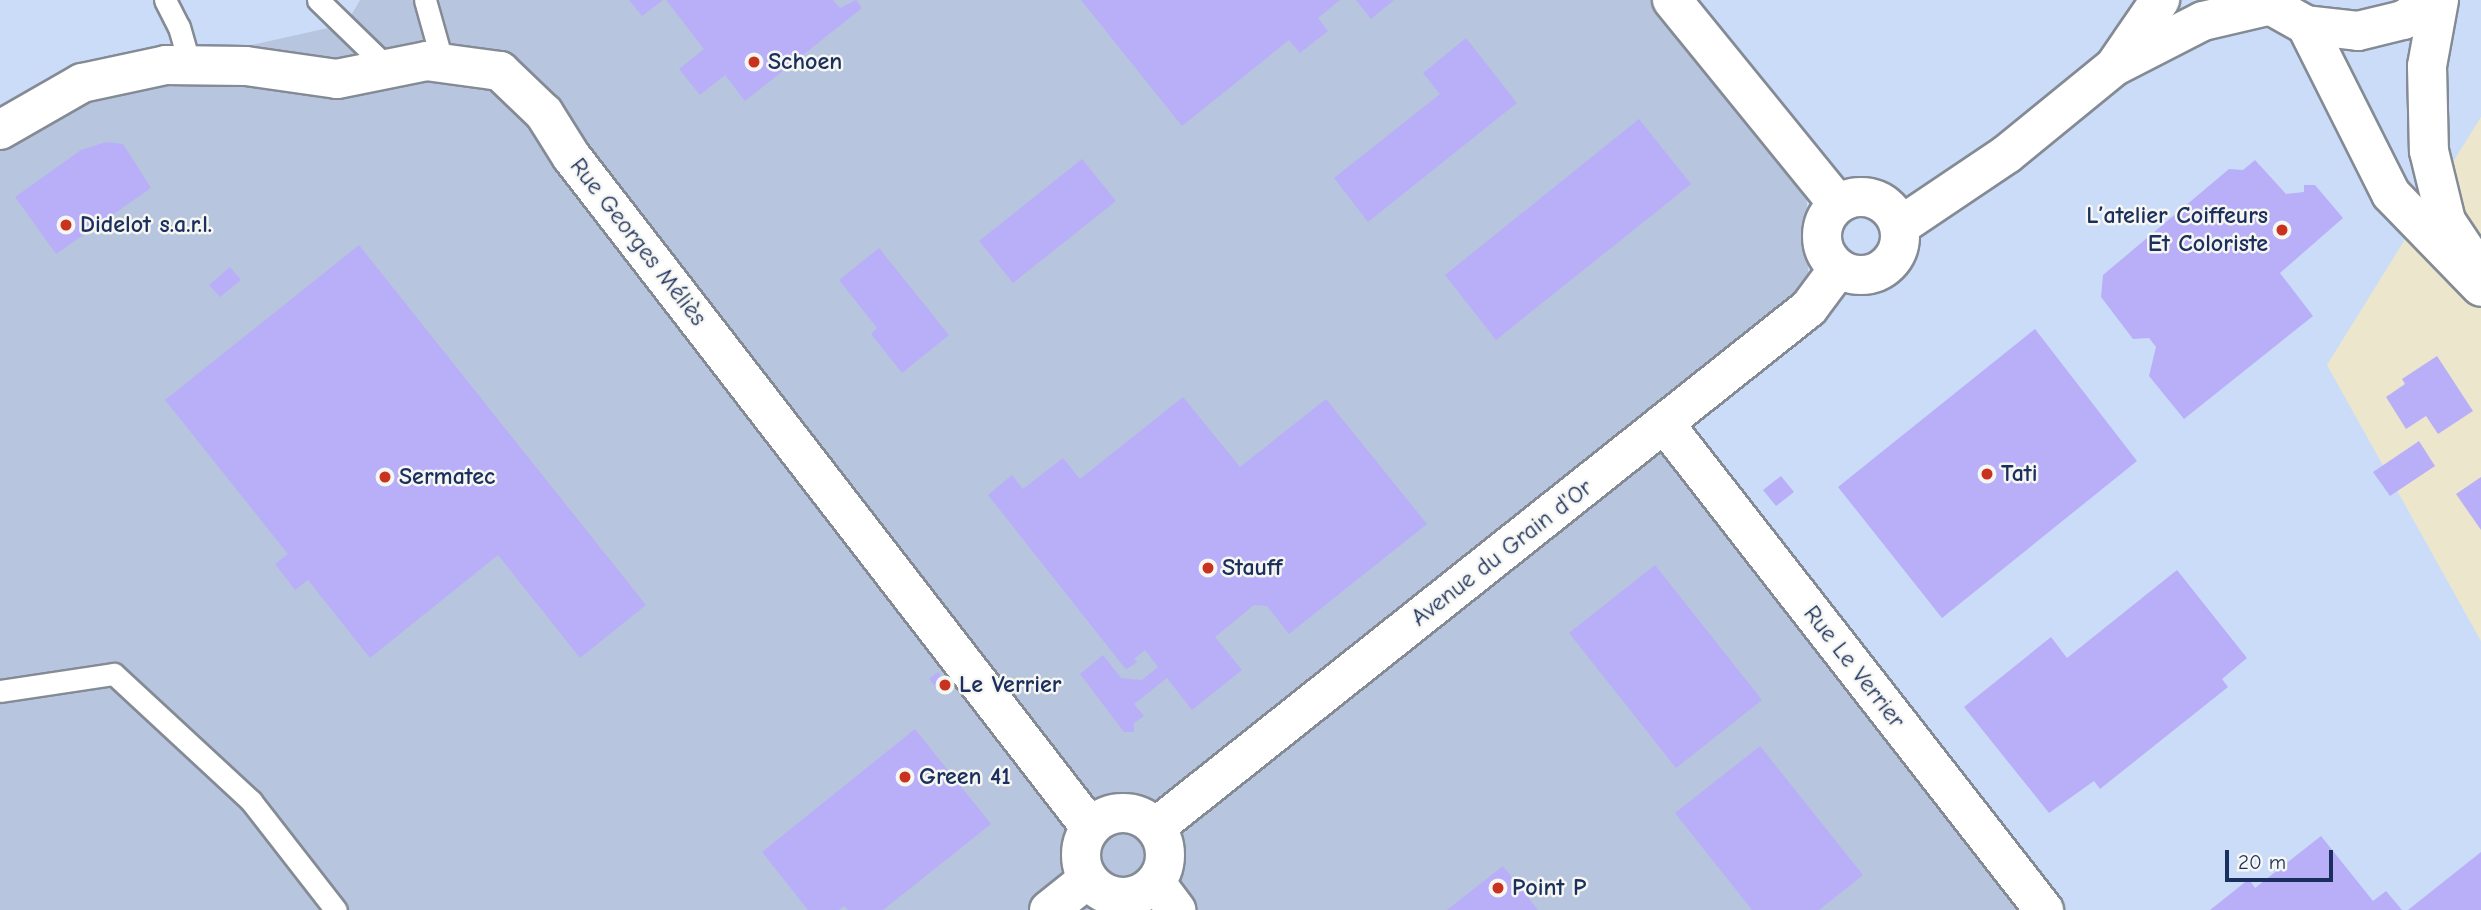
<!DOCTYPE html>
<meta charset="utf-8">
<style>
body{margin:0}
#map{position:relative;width:2481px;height:910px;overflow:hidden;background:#ece7cc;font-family:"Comic Neue",sans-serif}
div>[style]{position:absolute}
.built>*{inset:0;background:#cbdcf9}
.industrial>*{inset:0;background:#b7c5de}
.building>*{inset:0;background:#b9aff8}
.roads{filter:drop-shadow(2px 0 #848b95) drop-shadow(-2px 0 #848b95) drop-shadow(0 2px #848b95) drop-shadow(0 -2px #848b95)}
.service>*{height:21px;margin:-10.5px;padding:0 10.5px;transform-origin:10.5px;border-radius:10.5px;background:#fff}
.minor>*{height:38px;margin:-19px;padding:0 19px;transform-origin:19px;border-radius:19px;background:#fff}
.minor>.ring{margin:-19px;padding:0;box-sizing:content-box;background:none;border:38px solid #fff;border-radius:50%}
.tertiary>*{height:38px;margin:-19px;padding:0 19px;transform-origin:19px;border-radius:19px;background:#fff}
.dots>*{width:19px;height:19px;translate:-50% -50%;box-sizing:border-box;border:4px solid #f6f6f2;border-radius:50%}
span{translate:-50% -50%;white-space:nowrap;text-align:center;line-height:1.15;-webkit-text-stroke:5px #f6f6f2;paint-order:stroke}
.poi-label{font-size:24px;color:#1b2f5e;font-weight:700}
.left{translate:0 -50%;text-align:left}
.right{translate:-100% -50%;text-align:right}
.street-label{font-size:24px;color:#1b2f5e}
.scale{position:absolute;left:2225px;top:850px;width:108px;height:32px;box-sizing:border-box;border:4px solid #1b2f5e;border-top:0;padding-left:9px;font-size:21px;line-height:24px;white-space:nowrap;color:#1b2f5e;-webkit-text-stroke:5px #f6f6f2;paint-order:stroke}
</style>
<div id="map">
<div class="built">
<div style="clip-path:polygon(0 0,360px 0,346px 24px,0 130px)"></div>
<div style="clip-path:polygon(1672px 0,2481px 0,2481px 117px,2327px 365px,2481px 641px,2481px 910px,2044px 910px,1664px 423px)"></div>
</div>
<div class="industrial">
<div style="clip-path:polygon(360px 0,1672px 0,1806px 165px,1809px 308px,1665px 423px,2044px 910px,0 910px,0 130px,82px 83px,346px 24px)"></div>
</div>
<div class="building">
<div style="clip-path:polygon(629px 0,663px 0,642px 16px)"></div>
<div style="clip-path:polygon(666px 0,833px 0,840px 8px,856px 0,862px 8px,745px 101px,725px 75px,700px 95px,679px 69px,704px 49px)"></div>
<div style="clip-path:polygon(1081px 0,1340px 0,1318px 18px,1328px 31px,1300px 53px,1289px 40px,1182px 126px)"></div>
<div style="clip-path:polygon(1356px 0,1394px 0,1371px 19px)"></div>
<div style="clip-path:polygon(1466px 38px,1517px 103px,1368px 222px,1334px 178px,1440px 94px,1423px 73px)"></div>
<div style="clip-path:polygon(1639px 119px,1691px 184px,1496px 340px,1445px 275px)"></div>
<div style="clip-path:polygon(106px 142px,123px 144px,151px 188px,56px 254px,15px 197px,81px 150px)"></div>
<div style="clip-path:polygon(1082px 159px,1116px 201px,1013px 283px,979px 241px)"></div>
<div style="clip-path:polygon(2255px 160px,2286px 194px,2304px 192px,2304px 185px,2315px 185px,2343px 218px,2280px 273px,2313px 316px,2184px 419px,2149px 376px,2156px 347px,2149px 338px,2133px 339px,2101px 297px,2103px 275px,2229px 169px,2243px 170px)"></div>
<div style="clip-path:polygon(359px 245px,646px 605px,580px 658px,498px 555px,370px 658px,308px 580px,295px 590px,275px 564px,288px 554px,165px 400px)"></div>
<div style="clip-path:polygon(879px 248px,949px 335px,902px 373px,871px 334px,877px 328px,839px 280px)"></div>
<div style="clip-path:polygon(230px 267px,241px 280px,220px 297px,209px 285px)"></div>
<div style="clip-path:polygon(2035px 329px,2137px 461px,1942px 618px,1838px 487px)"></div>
<div style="clip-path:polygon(2437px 356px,2473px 411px,2438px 434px,2426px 416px,2406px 429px,2386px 397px,2405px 384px,2402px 379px)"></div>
<div style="clip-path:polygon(1183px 397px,1240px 467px,1326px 399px,1427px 524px,1289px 634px,1267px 606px,1254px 605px,1215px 637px,1242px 670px,1192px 710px,1167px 678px,1134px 704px,1144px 716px,1134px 723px,1134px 732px,1124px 732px,1080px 674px,1103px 655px,1121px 678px,1142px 680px,1158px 667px,1145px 650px,1134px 659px,1137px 662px,1127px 669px,1124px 667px,988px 495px,1012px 475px,1023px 489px,1063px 458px,1080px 479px)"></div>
<div style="clip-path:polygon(2419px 441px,2435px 466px,2390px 496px,2373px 472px)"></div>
<div style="clip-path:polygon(1781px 476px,1794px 492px,1776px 506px,1763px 490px)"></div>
<div style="clip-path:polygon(2481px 477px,2481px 530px,2456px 494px)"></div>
<div style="clip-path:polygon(1655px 565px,1762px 700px,1676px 768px,1569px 633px)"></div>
<div style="clip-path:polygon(2177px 570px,2247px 658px,2222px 679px,2228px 687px,2100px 789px,2094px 781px,2049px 813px,1964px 707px,2051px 637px,2067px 658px)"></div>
<div style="clip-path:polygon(938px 672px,947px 684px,938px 690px,929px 679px)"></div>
<div style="clip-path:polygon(915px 729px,991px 824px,883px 910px,848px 910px,844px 906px,839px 910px,808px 910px,762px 852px)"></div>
<div style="clip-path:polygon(1760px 746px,1863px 875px,1819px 910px,1752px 910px,1675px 813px)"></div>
<div style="clip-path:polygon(2321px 836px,2373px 901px,2386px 891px,2402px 910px,2210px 910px,2249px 879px,2255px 888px)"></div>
<div style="clip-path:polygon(2481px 852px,2481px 910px,2408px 910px)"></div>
<div style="clip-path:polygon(1503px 866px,1538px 910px,1447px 910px)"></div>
</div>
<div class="roads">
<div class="service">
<div style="left:165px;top:0;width:30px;rotate:63deg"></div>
<div style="left:179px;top:27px;width:40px;rotate:74deg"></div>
<div style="left:318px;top:0;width:99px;rotate:44.2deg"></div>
<div style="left:425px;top:0;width:66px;rotate:74.3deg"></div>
<div style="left:0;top:691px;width:115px;rotate:-8.5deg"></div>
<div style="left:114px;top:674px;width:187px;rotate:42.8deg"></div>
<div style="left:251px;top:801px;width:138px;rotate:52.1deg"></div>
</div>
<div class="minor">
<div style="left:1672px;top:0;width:263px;rotate:50.9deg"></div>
<div style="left:2439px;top:0;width:67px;rotate:100.3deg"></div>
<div style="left:2427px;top:66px;width:85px;rotate:88.7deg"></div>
<div style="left:2429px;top:151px;width:72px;rotate:76.3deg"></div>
<div style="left:2446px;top:221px;width:43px;rotate:56.3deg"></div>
<div style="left:2306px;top:25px;width:189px;rotate:63.3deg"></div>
<div style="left:2391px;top:194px;width:129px;rotate:45.9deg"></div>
<div style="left:2116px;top:64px;width:78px;rotate:-55.5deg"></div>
<div style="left:0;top:130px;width:95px;rotate:-29.8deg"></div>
<div style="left:82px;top:83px;width:86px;rotate:-12.1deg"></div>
<div style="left:166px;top:65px;width:80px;rotate:0.7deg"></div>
<div style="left:246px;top:66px;width:92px;rotate:8.1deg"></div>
<div style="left:337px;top:79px;width:91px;rotate:-11.4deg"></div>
<div style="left:426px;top:61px;width:75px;rotate:7.7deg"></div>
<div style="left:500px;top:71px;width:61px;rotate:43.7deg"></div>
<div style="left:544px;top:113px;width:51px;rotate:57.9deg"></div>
<div style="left:571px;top:156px;width:848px;rotate:52.28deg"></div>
<div class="ring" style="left:1822px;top:197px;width:40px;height:40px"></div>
<div style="left:1900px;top:226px;width:129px;rotate:-33.9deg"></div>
<div style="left:2007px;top:154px;width:139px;rotate:-39.2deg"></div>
<div style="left:2115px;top:66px;width:99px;rotate:-27.1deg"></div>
<div style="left:2203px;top:21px;width:66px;rotate:-13.2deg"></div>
<div style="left:1664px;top:423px;width:618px;rotate:52.04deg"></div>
<div class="ring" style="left:1081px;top:813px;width:46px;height:46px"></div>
<div style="left:1156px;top:827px;width:834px;rotate:-38.48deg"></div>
<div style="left:1809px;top:308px;width:49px;rotate:-53.4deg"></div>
<div style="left:1156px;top:883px;width:34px;rotate:53deg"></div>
<div style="left:1049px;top:910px;width:50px;rotate:-38.5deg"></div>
</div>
<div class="tertiary">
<div style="left:2261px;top:0;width:51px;rotate:29.1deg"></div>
<div style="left:2306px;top:25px;width:52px;rotate:6.6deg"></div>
<div style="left:2358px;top:31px;width:46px;rotate:-13.7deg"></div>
<div style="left:2403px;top:20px;width:39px;rotate:-30deg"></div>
</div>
</div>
<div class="dots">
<div style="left:754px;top:62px;background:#c8321e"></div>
<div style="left:66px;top:225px;background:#c8321e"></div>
<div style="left:2282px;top:230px;background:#c8321e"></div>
<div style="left:1987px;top:474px;background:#c8321e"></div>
<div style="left:385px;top:477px;background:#c8321e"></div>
<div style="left:1208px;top:568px;background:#c8321e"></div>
<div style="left:945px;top:685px;background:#c8321e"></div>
<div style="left:905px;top:777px;background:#c8321e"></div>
<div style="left:1498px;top:888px;background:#c8321e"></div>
</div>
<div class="poi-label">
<span class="left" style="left:768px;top:62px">Schoen</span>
<span class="right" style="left:2268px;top:230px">L’atelier Coiffeurs<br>Et Coloriste</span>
<span class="left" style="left:80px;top:225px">Didelot s.a.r.l.</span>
<span class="left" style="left:2001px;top:474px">Tati</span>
<span class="left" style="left:399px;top:477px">Sermatec</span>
<span class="left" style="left:1222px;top:568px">Stauff</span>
<span class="left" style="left:959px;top:685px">Le Verrier</span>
<span class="left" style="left:919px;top:777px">Green 41</span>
<span class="left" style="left:1512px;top:888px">Point P</span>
</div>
<div class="street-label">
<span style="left:638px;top:242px;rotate:52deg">Rue Georges Méliès</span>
<span style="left:1502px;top:553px;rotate:-38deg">Avenue du Grain d'Or</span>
<span style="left:1854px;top:667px;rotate:52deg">Rue Le Verrier</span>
</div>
<div class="scale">20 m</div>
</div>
